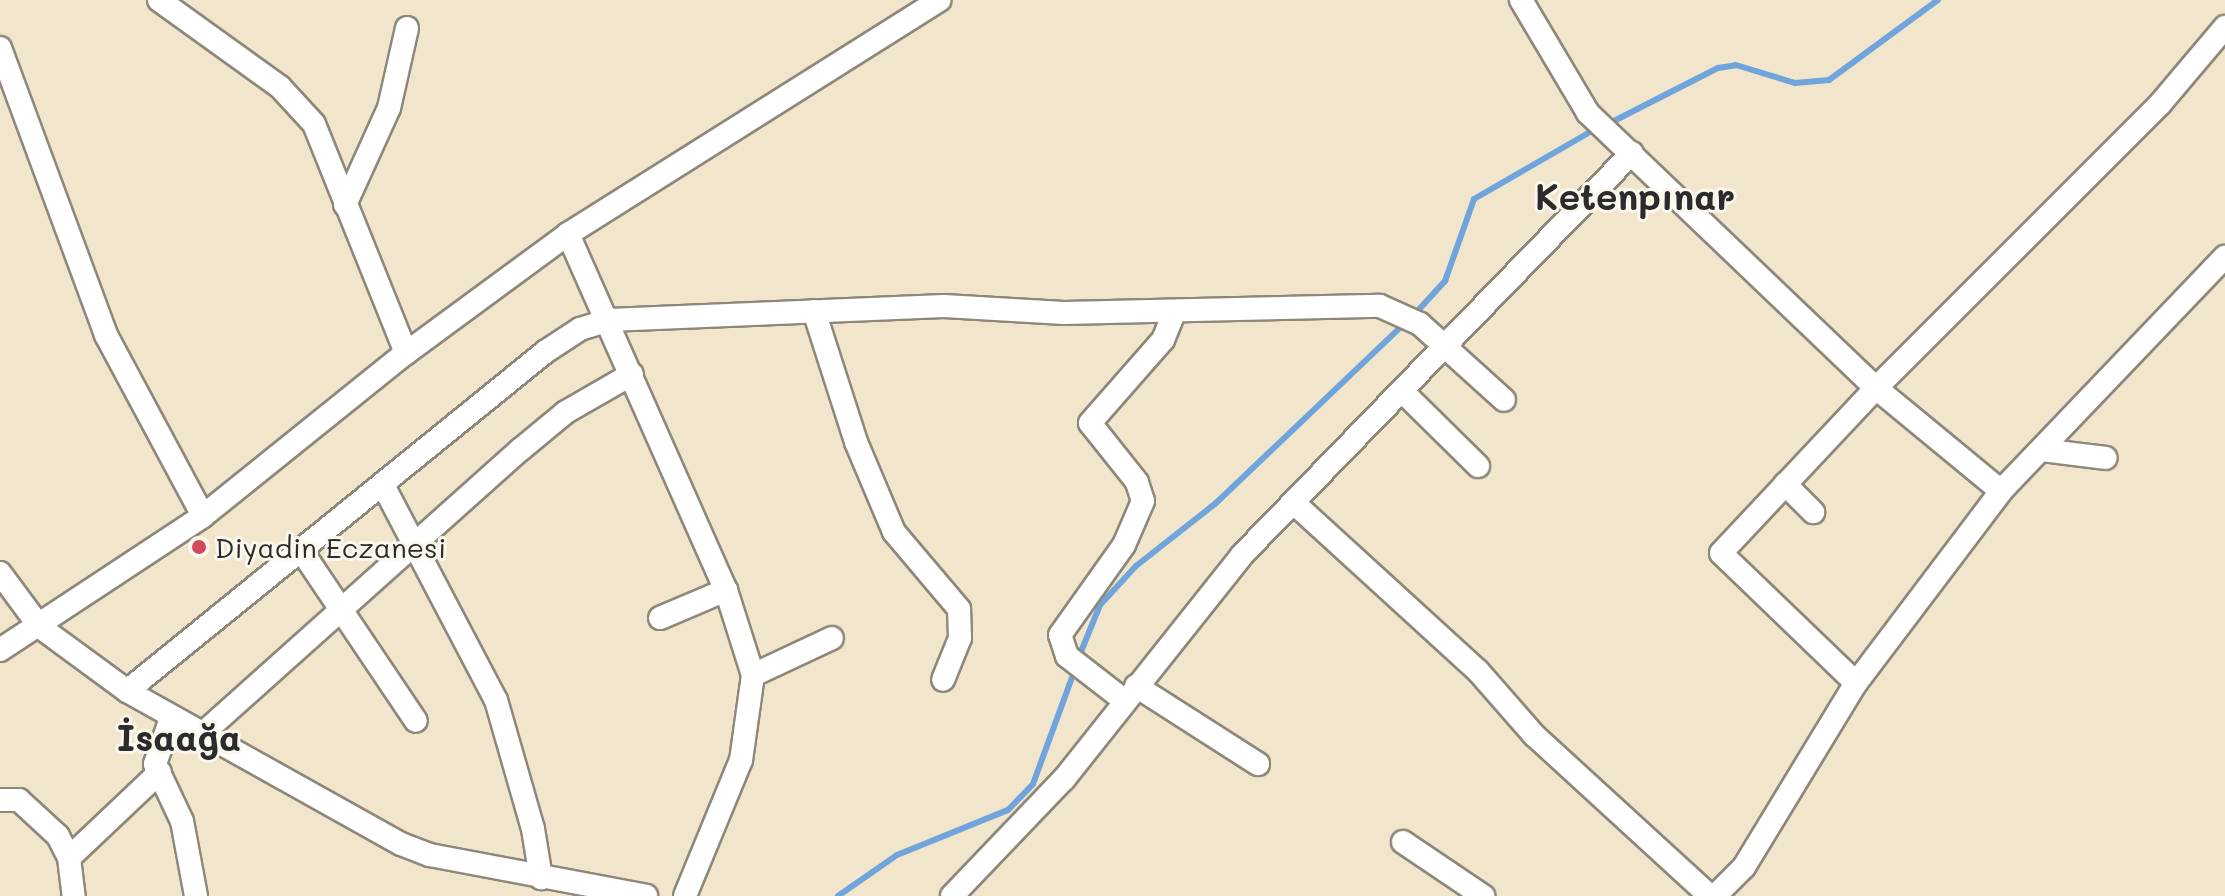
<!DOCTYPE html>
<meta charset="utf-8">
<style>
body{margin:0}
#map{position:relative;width:2225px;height:896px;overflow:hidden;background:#f1e6cb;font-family:Mali,sans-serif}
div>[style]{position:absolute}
.stream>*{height:6px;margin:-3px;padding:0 3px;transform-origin:3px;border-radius:3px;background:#70a4dc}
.roads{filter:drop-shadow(2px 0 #8e887b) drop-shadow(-2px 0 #8e887b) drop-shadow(0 2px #8e887b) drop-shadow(0 -2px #8e887b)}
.minor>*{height:22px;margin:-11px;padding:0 11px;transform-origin:11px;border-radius:11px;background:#fff}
.dots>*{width:22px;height:22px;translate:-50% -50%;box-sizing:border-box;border:4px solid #fbf7ec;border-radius:50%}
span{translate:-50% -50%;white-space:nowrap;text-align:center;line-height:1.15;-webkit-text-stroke:6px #fbf7ec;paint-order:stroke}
.poi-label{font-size:28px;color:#2b2b2b}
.left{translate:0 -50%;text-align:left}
.district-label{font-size:36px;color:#2b2b2b;font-weight:700}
</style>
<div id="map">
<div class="stream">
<div style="left:1606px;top:125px;width:126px;rotate:-27deg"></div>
<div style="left:1718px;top:68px;width:18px;rotate:-9deg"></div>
<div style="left:1736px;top:65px;width:62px;rotate:17deg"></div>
<div style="left:1795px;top:83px;width:34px;rotate:-5deg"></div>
<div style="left:1829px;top:80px;width:135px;rotate:-36.3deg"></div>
<div style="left:1412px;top:317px;width:49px;rotate:-47.5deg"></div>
<div style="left:1445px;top:281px;width:87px;rotate:-70.5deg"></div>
<div style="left:1474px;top:199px;width:140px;rotate:-30deg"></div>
<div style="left:1078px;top:659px;width:58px;rotate:-67.8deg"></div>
<div style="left:1100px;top:605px;width:53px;rotate:-47.3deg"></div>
<div style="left:1136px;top:566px;width:102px;rotate:-38.2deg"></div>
<div style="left:1216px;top:503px;width:260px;rotate:-43.6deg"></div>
<div style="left:838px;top:896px;width:72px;rotate:-34.8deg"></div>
<div style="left:897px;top:855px;width:120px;rotate:-22.1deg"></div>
<div style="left:1008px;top:810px;width:36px;rotate:-46deg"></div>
<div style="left:1033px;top:784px;width:122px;rotate:-69.9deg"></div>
</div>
<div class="roads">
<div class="minor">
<div style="left:159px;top:0;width:149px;rotate:35.7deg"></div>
<div style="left:280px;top:87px;width:50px;rotate:47.4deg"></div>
<div style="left:314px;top:124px;width:247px;rotate:68.1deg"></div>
<div style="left:1521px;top:0;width:131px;rotate:59.3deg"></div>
<div style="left:1588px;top:113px;width:398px;rotate:43.7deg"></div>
<div style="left:1876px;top:388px;width:162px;rotate:39.5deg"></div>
<div style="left:0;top:48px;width:306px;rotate:69.7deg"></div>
<div style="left:106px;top:335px;width:205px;rotate:61.8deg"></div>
<div style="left:345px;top:205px;width:107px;rotate:-65.6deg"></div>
<div style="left:389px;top:108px;width:82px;rotate:-77.3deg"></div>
<div style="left:568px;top:234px;width:389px;rotate:66.1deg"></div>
<div style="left:726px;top:590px;width:89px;rotate:72.4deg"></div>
<div style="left:753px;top:675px;width:86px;rotate:98deg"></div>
<div style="left:741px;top:760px;width:147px;rotate:112.4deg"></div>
<div style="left:814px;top:311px;width:138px;rotate:72.2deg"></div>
<div style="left:856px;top:442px;width:98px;rotate:67.1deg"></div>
<div style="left:894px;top:532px;width:101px;rotate:49.8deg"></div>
<div style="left:959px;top:609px;width:29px;rotate:88deg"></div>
<div style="left:960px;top:638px;width:45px;rotate:112deg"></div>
<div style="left:1404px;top:393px;width:104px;rotate:44.6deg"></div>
<div style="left:2041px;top:450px;width:65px;rotate:7deg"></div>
<div style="left:1785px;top:484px;width:40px;rotate:45deg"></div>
<div style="left:384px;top:487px;width:241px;rotate:62.3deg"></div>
<div style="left:496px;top:700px;width:134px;rotate:74deg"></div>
<div style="left:533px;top:829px;width:50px;rotate:80.7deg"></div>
<div style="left:1294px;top:503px;width:249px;rotate:42.4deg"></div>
<div style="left:1478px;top:671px;width:85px;rotate:48.8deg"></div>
<div style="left:1534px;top:735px;width:239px;rotate:42.5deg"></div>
<div style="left:303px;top:553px;width:202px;rotate:56.1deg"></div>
<div style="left:0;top:573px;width:67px;rotate:53.5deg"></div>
<div style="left:40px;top:627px;width:108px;rotate:36.3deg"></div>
<div style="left:127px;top:691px;width:314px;rotate:29.2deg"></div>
<div style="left:401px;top:844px;width:31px;rotate:21deg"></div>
<div style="left:430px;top:855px;width:220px;rotate:10.7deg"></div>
<div style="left:660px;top:618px;width:72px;rotate:-23deg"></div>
<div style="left:0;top:650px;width:243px;rotate:-33.4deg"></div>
<div style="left:203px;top:516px;width:260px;rotate:-38.8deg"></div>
<div style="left:406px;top:353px;width:201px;rotate:-36.3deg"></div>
<div style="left:568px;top:234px;width:439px;rotate:-32.2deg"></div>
<div style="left:753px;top:675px;width:87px;rotate:-25.1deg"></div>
<div style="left:1856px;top:683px;width:187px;rotate:-136.1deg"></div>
<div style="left:1721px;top:553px;width:226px;rotate:-46.8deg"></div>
<div style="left:1876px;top:388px;width:402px;rotate:-45deg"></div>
<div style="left:2160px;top:104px;width:101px;rotate:-49.8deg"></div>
<div style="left:1136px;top:686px;width:145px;rotate:32.6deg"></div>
<div style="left:127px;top:691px;width:538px;rotate:-39.04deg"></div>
<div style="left:545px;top:352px;width:42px;rotate:-33.3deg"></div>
<div style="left:580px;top:329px;width:30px;rotate:-17deg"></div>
<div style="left:609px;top:320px;width:335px;rotate:-2.4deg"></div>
<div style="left:944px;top:306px;width:120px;rotate:3.3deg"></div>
<div style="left:1064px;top:313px;width:316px;rotate:-1.3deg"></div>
<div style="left:1380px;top:306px;width:44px;rotate:24.2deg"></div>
<div style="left:1420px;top:324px;width:113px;rotate:42.1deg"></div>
<div style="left:1125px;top:701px;width:73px;rotate:-142.2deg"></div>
<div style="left:1067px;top:656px;width:22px;rotate:-108deg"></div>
<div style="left:1060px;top:635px;width:110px;rotate:-54.6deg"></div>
<div style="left:1124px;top:545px;width:48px;rotate:-66.6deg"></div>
<div style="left:1143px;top:501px;width:20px;rotate:-108deg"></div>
<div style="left:1137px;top:482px;width:75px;rotate:-128.5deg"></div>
<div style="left:1090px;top:423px;width:111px;rotate:-48.7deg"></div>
<div style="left:1163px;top:340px;width:31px;rotate:-68deg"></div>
<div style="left:171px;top:718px;width:49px;rotate:109.2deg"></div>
<div style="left:155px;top:764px;width:63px;rotate:64.7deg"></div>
<div style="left:182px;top:821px;width:76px;rotate:79.4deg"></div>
<div style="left:201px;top:735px;width:428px;rotate:-41.8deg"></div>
<div style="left:520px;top:450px;width:60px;rotate:-39.6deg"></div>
<div style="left:566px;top:412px;width:76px;rotate:-29.9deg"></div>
<div style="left:0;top:800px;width:19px"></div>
<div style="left:19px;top:800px;width:53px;rotate:42.7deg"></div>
<div style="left:58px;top:836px;width:25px;rotate:63deg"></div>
<div style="left:69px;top:858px;width:38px;rotate:83deg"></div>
<div style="left:1403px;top:842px;width:97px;rotate:34deg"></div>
<div style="left:69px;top:858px;width:125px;rotate:-43.4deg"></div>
<div style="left:952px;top:896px;width:162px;rotate:-46.3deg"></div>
<div style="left:1064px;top:779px;width:286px;rotate:-51.5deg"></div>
<div style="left:1242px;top:555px;width:560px;rotate:-45.87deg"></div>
<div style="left:1715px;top:896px;width:41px;rotate:-45deg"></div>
<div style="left:1744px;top:867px;width:215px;rotate:-58.7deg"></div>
<div style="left:1856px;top:683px;width:241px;rotate:-52.9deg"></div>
<div style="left:2001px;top:491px;width:324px;rotate:-46.3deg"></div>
</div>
</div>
<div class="dots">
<div style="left:199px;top:547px;background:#d1495b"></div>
</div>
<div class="poi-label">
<span class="left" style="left:215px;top:547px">Diyadin Eczanesi</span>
</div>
<div class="district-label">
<span style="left:1635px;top:196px">Ketenpınar</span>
<span style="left:179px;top:737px">İsaağa</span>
</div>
</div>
